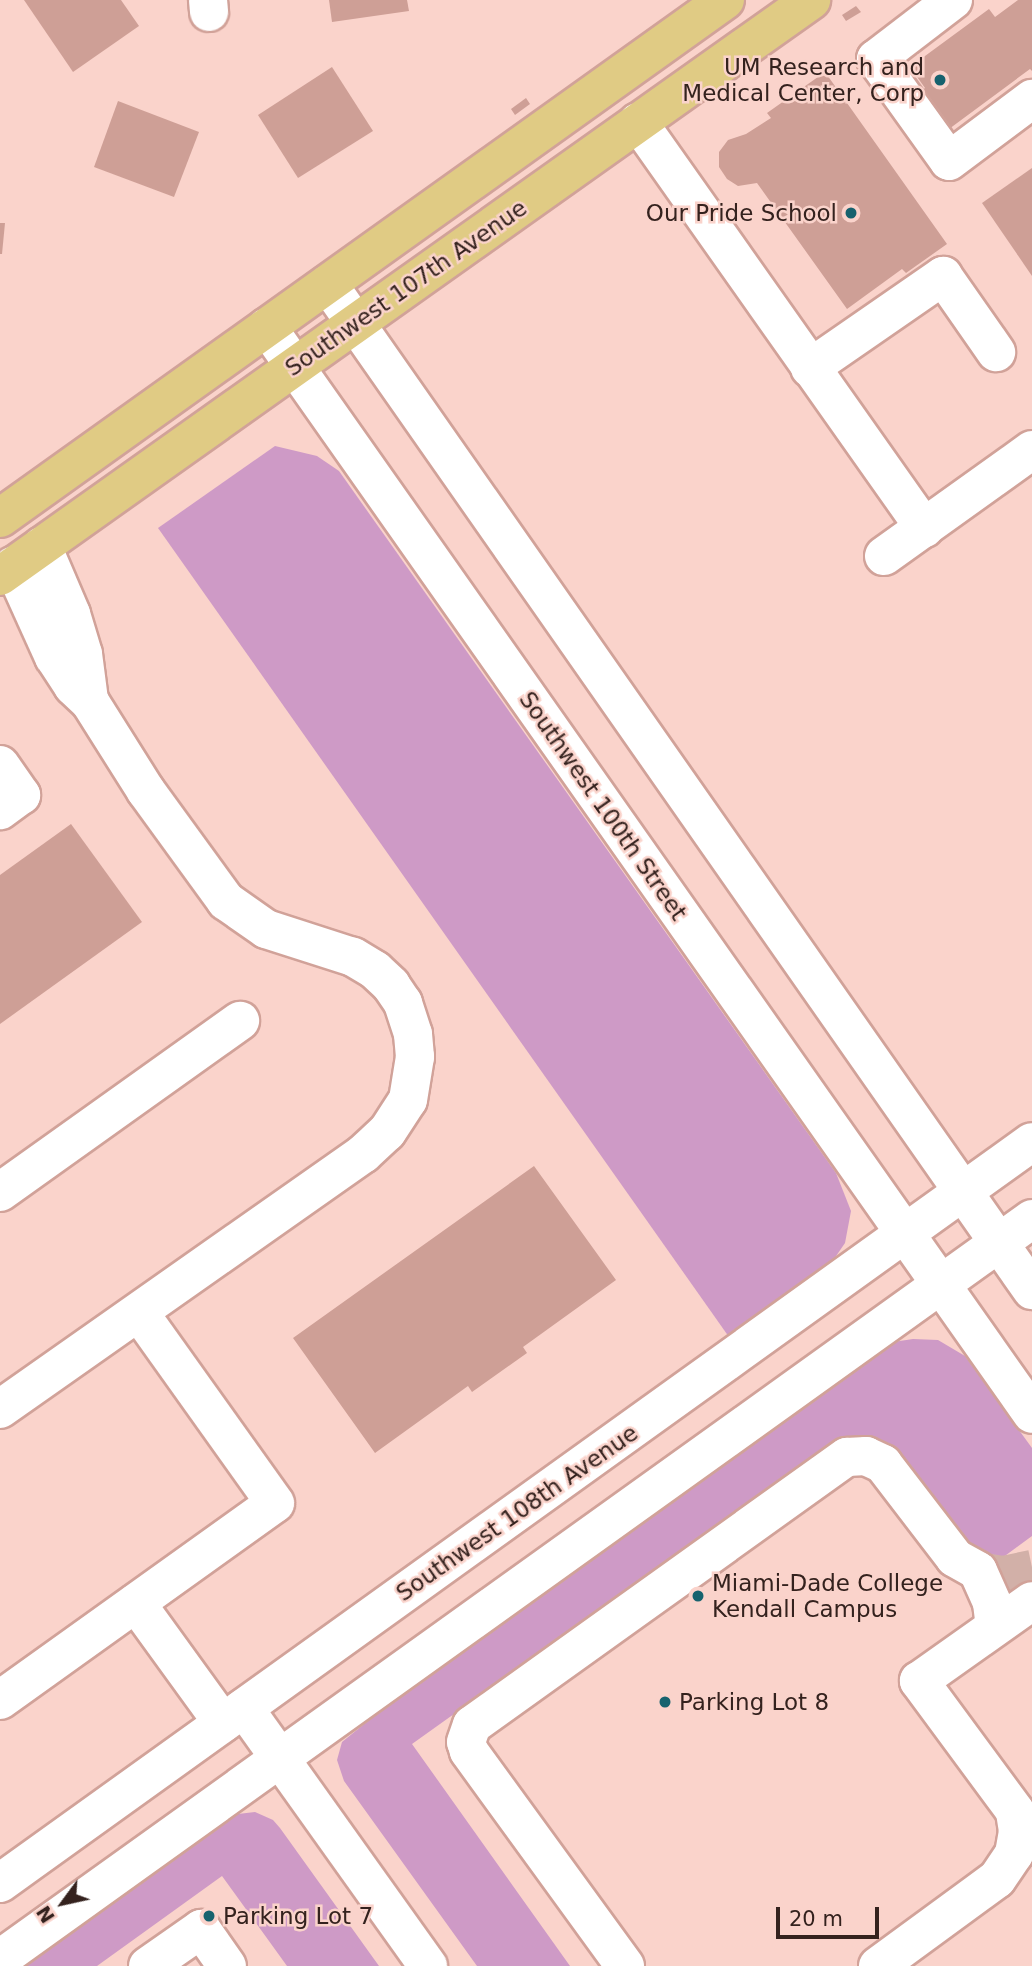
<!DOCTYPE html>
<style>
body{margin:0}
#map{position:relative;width:1032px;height:1966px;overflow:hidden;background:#fad3cb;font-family:"DejaVu Sans",sans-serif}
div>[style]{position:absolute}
.green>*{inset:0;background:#ce9ac6}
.building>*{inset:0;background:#ce9f96}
.minor-tunnel>*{height:38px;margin-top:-19px;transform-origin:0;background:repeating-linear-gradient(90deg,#d2b0a8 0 38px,transparent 0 57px)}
.roads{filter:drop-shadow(2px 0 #d1a299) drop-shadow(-2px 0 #d1a299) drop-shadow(0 2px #d1a299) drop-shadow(0 -2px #d1a299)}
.minor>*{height:38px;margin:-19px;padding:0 19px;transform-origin:19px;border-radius:19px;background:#fff}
.major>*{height:38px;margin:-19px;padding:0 19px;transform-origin:19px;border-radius:19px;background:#e0cb84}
.dots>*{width:19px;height:19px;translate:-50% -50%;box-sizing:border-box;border:4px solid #fad3cb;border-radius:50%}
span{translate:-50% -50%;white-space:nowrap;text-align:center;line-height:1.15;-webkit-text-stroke:5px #fad3cb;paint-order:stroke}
.poi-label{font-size:23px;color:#34221e}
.right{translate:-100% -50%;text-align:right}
.left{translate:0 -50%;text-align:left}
.street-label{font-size:23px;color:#34221e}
.north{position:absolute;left:28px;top:1868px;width:70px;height:70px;-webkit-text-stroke:5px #fad3cb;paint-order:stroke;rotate:237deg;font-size:19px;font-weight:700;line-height:28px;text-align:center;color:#34221e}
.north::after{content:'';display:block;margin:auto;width:24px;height:32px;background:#34221e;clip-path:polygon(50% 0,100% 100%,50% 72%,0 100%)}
.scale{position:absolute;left:776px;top:1907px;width:103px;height:32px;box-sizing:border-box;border:4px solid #34221e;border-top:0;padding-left:9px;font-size:21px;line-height:24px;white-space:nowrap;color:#34221e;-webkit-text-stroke:5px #fad3cb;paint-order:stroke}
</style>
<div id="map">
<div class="green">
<div style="clip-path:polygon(275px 446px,317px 456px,339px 471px,836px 1173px,851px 1211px,845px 1243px,834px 1259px,776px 1306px,729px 1337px,158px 528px)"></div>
<div style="clip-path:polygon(913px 1339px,938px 1340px,965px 1356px,1032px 1448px,1032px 1536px,998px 1561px,971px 1551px,892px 1449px,867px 1436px,837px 1440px,412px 1744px,570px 1966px,477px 1966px,344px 1781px,337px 1760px,342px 1742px,442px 1661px,893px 1342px)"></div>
<div style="clip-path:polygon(255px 1812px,273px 1820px,280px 1828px,379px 1966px,287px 1966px,222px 1876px,97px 1966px,19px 1966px,227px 1819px,238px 1814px)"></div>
</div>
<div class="building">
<div style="clip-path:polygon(24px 0,121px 0,139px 26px,73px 72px)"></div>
<div style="clip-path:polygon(329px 0,407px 0,409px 11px,332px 22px)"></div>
<div style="clip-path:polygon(1018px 0,1032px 0,1032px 71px,1030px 69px,949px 129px,921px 91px,925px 88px,910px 67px,989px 9px,995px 17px)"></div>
<div style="clip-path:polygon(856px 6px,861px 12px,846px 21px,842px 15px)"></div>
<div style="clip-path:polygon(332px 67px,373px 131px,298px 178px,258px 115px)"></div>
<div style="clip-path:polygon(825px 72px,947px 244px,906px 273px,902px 269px,847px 309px,757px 183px,738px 186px,727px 179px,719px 167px,719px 152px,728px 140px,746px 134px,771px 118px,767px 113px)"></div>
<div style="clip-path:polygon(526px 98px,530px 104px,515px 115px,511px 109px)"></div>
<div style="clip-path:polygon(118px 101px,199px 132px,174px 197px,94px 167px)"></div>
<div style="clip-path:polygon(1032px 168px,1032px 276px,982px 203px)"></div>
<div style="clip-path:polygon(0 223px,5px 223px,2px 254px,0 254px)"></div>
<div style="clip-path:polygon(71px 824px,142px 922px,0 1024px,0 875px)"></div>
<div style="clip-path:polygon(534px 1166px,616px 1280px,523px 1347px,527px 1353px,472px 1392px,468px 1386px,375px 1453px,293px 1338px)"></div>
</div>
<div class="minor-tunnel">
<div style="left:978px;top:1571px;width:25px;rotate:9deg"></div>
<div style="left:1003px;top:1575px;width:30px;rotate:-12deg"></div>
</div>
<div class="roads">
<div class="minor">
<div style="left:208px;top:0;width:12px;rotate:85deg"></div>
<div style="left:953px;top:0;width:97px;rotate:142.5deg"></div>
<div style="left:876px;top:59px;width:125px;rotate:54.4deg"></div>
<div style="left:949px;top:161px;width:104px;rotate:-36.8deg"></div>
<div style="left:638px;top:122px;width:497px;rotate:54.8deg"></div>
<div style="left:328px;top:284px;width:1228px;rotate:55.02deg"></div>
<div style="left:267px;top:327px;width:1329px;rotate:54.86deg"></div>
<div style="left:810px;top:368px;width:162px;rotate:-34.7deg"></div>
<div style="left:943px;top:276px;width:93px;rotate:55.1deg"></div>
<div style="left:42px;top:546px;width:74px;rotate:66.9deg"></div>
<div style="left:71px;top:614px;width:42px;rotate:73.3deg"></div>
<div style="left:83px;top:654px;width:46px;rotate:82.6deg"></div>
<div style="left:884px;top:556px;width:182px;rotate:-35.6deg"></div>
<div style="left:0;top:765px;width:37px;rotate:55deg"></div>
<div style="left:21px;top:795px;width:26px;rotate:144deg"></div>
<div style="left:0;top:1192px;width:295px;rotate:-35.5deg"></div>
<div style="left:0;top:1409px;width:444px;rotate:-35.1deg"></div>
<div style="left:363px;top:1154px;width:33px;rotate:-43deg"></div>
<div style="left:387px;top:1132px;width:38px;rotate:-57deg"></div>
<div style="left:408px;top:1100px;width:44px;rotate:-80.8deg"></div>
<div style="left:415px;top:1057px;width:23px;rotate:-95deg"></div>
<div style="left:413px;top:1034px;width:33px;rotate:-108deg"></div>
<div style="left:403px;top:1003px;width:22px;rotate:-124deg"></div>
<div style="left:391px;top:985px;width:22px;rotate:-137deg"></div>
<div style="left:375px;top:970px;width:26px;rotate:-149deg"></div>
<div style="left:353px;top:957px;width:91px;rotate:-162.2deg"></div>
<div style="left:266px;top:929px;width:49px;rotate:-145deg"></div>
<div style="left:226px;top:901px;width:136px;rotate:-126deg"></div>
<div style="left:146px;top:791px;width:105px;rotate:-122.2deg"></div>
<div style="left:90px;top:702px;width:23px;rotate:-137deg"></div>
<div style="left:73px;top:686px;width:35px;rotate:-123deg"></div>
<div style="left:54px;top:657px;width:100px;rotate:-114.3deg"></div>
<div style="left:136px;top:1603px;width:148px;rotate:54.1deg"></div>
<div style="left:0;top:1700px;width:338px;rotate:-35.6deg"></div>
<div style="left:275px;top:1503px;width:234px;rotate:-125.5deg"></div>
<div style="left:244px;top:1708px;width:317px;rotate:54.5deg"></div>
<div style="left:0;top:1883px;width:1270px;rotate:-35.68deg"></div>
<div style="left:0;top:1959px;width:1270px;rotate:-35.64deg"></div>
<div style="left:148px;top:1966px;width:65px;rotate:-34.9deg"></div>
<div style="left:201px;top:1929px;width:45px;rotate:54.9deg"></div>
<div style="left:625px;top:1966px;width:266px;rotate:-126deg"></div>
<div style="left:469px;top:1751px;width:9px;rotate:-108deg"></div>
<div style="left:466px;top:1742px;width:18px;rotate:-71deg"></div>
<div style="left:472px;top:1725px;width:461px;rotate:-35.6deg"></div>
<div style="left:847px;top:1457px;width:19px;rotate:-3deg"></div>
<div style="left:866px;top:1456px;width:19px;rotate:25deg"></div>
<div style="left:883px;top:1464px;width:118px;rotate:52.5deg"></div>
<div style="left:955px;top:1558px;width:26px;rotate:29deg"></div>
<div style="left:978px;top:1571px;width:35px;rotate:66deg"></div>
<div style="left:992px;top:1603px;width:23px;rotate:83deg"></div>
<div style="left:878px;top:1966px;width:147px;rotate:-36.2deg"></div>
<div style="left:997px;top:1879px;width:30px;rotate:-56deg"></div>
<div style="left:1014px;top:1854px;width:23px;rotate:-80deg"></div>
<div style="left:1018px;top:1831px;width:20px;rotate:-99deg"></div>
<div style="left:1015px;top:1811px;width:162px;rotate:-126.4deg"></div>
<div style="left:919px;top:1681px;width:138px;rotate:-35.3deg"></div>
</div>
<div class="major">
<div style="left:0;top:518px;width:891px;rotate:-35.55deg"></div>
<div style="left:0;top:576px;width:995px;rotate:-35.38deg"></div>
</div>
</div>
<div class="dots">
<div style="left:940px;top:80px;background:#17626e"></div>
<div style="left:851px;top:213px;background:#17626e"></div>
<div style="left:698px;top:1596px;background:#17626e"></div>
<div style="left:665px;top:1702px;background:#17626e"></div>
<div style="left:209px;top:1916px;background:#17626e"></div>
</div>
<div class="poi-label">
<span class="right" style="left:924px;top:80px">UM Research and<br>Medical Center, Corp</span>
<span class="right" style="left:837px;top:213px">Our Pride School</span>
<span class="left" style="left:712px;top:1596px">Miami-Dade College<br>Kendall Campus</span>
<span class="left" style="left:679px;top:1702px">Parking Lot 8</span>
<span class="left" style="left:223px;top:1916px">Parking Lot 7</span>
</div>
<div class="street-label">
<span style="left:406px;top:288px;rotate:-35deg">Southwest 107th Avenue</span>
<span style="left:603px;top:806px;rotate:55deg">Southwest 100th Street</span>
<span style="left:517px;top:1513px;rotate:-35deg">Southwest 108th Avenue</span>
</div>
<div class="north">N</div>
<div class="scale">20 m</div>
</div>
